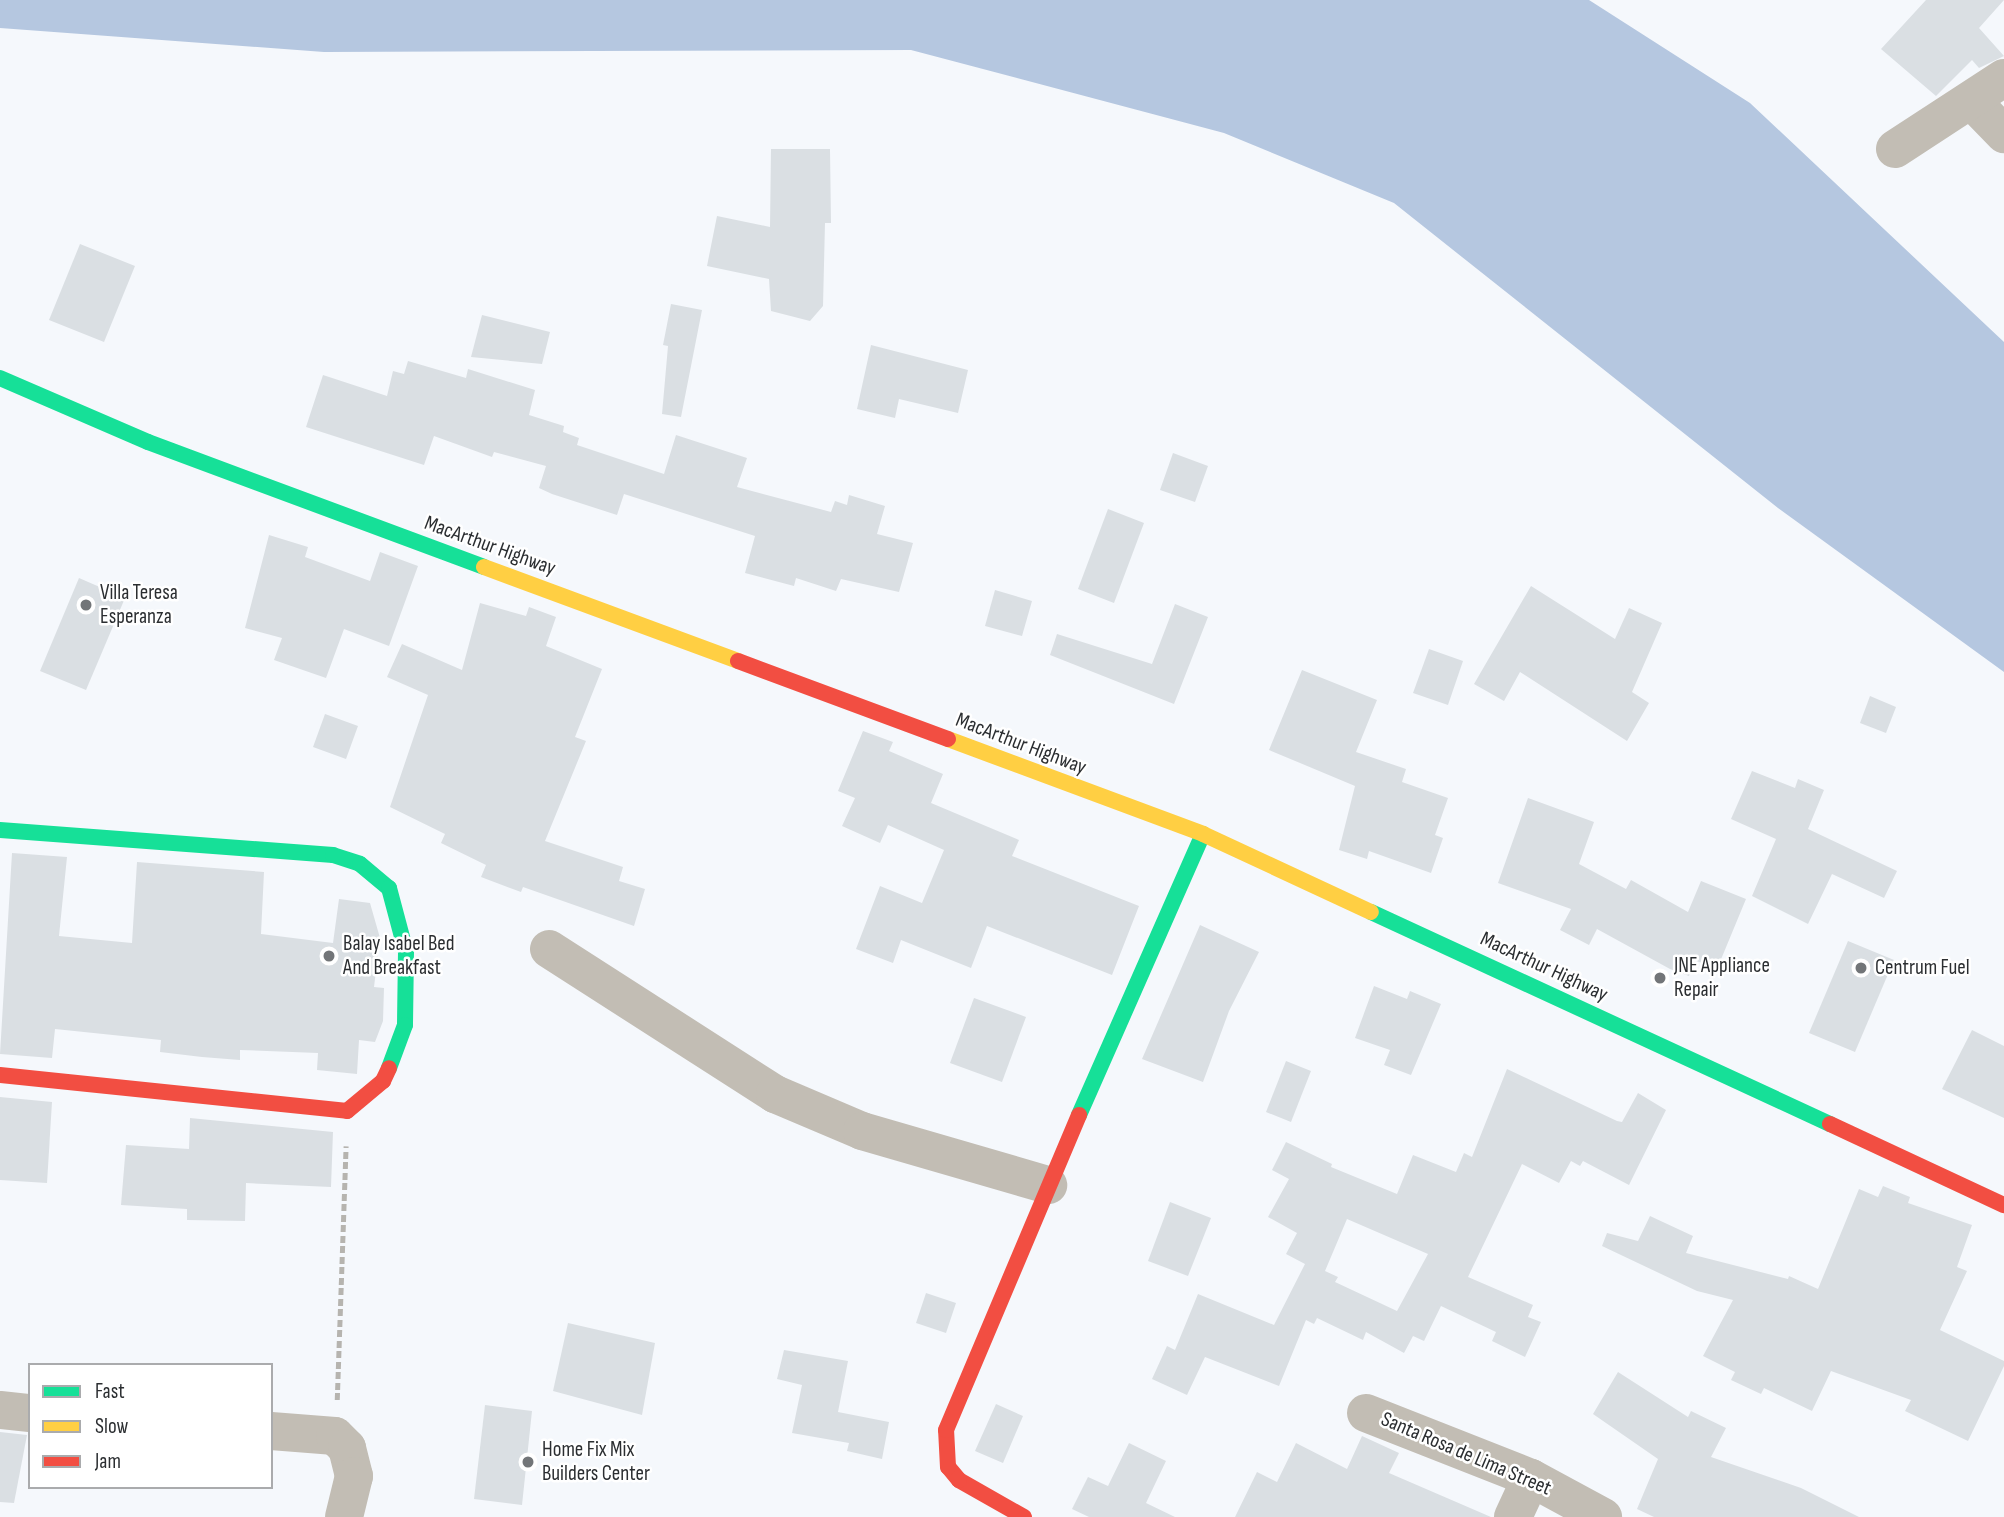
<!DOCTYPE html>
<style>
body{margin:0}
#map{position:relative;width:2004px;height:1517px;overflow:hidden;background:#f5f8fc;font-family:"Sofia Sans Condensed",sans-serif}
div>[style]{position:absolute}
.water>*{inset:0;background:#b5c7e0}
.building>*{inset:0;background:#dadfe3}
.path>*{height:4.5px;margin-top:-2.25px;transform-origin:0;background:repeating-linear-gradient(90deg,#b6b4af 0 7px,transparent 0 10.5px)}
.street>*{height:38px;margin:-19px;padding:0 19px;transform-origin:19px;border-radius:19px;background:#c2bdb4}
.fast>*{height:16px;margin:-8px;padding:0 8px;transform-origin:8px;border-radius:8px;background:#16e098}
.slow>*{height:16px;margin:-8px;padding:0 8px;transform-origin:8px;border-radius:8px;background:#ffcf43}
.jam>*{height:16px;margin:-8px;padding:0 8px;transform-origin:8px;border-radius:8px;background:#f24e42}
.dots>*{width:19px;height:19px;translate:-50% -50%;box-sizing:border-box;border:4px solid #fff;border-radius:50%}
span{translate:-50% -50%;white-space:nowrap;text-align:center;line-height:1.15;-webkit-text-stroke:5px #fff;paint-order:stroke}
.street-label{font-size:21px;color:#2b2e31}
.poi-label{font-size:21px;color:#2b2e31}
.left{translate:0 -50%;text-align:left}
.legend{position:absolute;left:28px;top:1363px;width:245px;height:126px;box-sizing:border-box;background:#fff;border:2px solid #aaabad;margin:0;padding:9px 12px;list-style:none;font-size:21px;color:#2b2e31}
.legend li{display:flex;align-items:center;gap:14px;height:35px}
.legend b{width:35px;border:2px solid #aaabad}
</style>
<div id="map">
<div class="water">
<div style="clip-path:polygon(0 0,1589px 0,1750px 103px,2004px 342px,2004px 672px,1778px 508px,1394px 203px,1224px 133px,911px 50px,324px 52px,0 28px)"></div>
</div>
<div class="building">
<div style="clip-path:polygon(1926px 0,2004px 0,1979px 28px,2004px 56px,1979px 68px,1972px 60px,1936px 96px,1881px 49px)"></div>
<div style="clip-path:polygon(771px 149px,830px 149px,831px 223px,825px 223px,823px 306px,810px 321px,771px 311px,769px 279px,707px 266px,717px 216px,770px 227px)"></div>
<div style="clip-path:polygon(80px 244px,135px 266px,104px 342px,49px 320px)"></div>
<div style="clip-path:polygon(671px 304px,702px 310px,681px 417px,662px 414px,668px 346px,663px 345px)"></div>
<div style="clip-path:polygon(482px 315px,550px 332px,542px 364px,471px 357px)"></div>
<div style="clip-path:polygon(871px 345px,968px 370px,958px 413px,899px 399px,895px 418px,857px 409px)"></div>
<div style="clip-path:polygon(408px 361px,466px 378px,468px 369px,535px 390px,529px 415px,564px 426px,563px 432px,579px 438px,577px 445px,664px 474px,676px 435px,747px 458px,737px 487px,831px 512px,835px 501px,847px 505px,849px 495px,885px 506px,877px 534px,913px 543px,899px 592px,841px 579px,836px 591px,796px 578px,794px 586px,745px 573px,755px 536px,624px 494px,617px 515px,552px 494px,539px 488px,546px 466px,494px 452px,492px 457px,434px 436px,424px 465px,306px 427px,323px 375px,387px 396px,393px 371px,404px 374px)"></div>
<div style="clip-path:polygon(1173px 453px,1208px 466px,1195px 502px,1160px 490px)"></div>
<div style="clip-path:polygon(1108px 509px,1144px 523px,1114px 603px,1078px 589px)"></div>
<div style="clip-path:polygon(269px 535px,308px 547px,305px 557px,370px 581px,380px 552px,418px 566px,389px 646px,344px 629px,326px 678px,274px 660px,282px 638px,245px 628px)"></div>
<div style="clip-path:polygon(79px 578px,125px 598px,86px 690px,40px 671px)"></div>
<div style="clip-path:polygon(1531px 586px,1615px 639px,1629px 608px,1662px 623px,1632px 692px,1649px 703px,1627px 741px,1520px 672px,1504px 701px,1474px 684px)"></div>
<div style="clip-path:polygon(995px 590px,1032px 601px,1022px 636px,985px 626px)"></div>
<div style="clip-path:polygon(480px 603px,526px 616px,529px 607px,556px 617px,546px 646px,602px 669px,575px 737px,586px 741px,545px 841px,623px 867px,619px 881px,645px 889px,634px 926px,523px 887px,521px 892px,481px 877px,486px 865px,441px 843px,445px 834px,390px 807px,428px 695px,387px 677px,402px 644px,462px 670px)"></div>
<div style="clip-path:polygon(1175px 604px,1208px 617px,1174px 704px,1050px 655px,1057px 634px,1152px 664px)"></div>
<div style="clip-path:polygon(1429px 649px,1463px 661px,1448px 705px,1413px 693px)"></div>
<div style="clip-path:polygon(1302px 670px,1377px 700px,1356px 752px,1406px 769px,1402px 782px,1448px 798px,1435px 835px,1443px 838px,1431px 873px,1369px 851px,1367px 859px,1339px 850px,1355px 786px,1269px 750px)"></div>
<div style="clip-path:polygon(1870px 696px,1896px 707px,1886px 733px,1860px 723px)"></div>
<div style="clip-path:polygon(325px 714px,358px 726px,346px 759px,313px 747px)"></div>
<div style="clip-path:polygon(863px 731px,893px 742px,889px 751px,943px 774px,931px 803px,1019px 840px,1012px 856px,1139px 906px,1112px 975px,987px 926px,971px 968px,901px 940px,893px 963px,856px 949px,880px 886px,922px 903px,944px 850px,888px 825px,880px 843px,842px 826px,855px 798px,838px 791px)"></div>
<div style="clip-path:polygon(1752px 771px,1795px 788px,1798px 779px,1824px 790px,1808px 829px,1897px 871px,1884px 898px,1832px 874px,1808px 924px,1752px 896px,1776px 839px,1731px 819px)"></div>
<div style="clip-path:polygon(1528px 798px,1594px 822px,1579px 864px,1626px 889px,1631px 880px,1688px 912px,1701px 881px,1746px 899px,1717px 969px,1694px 960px,1689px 976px,1670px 969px,1597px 929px,1589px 945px,1560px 930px,1571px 909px,1498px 883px)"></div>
<div style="clip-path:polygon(12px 853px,67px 857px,59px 936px,132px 943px,137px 862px,264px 872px,261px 934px,333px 943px,339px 899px,370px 903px,380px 938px,374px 987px,384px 988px,383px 1021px,375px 1042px,359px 1040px,357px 1074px,317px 1070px,318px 1053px,240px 1050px,240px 1060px,202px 1057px,160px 1052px,161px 1040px,55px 1029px,52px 1058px,0 1054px)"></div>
<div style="clip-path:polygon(1200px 925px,1259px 952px,1229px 1011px,1203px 1082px,1142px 1059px)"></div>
<div style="clip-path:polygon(1848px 941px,1894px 960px,1855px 1052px,1809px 1033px)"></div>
<div style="clip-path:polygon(1374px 986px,1407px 999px,1410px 991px,1441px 1004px,1411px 1075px,1384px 1065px,1390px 1050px,1355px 1038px)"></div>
<div style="clip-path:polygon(974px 998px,1026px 1017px,1002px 1082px,950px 1063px)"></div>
<div style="clip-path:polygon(1972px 1030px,2004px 1046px,2004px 1118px,1942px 1089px)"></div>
<div style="clip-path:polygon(1286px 1061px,1311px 1071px,1291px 1122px,1266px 1112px)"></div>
<div style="clip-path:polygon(evenodd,1507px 1069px,1617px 1121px,1622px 1122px,1638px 1093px,1666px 1110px,1629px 1185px,1583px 1161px,1580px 1166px,1571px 1161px,1559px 1183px,1522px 1164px,1468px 1277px,1533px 1305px,1528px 1317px,1541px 1322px,1525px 1357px,1492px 1341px,1496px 1332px,1441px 1306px,1424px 1341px,1413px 1336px,1404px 1353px,1366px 1332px,1363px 1340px,1317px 1318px,1314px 1324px,1306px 1320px,1279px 1386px,1205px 1357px,1187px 1395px,1152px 1379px,1167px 1346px,1175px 1350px,1198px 1294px,1274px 1325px,1305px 1264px,1286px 1254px,1297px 1233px,1268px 1217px,1289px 1179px,1272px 1170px,1286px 1142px,1332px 1164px,1331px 1167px,1397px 1194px,1413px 1155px,1456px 1172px,1464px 1153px,1472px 1157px,1507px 1069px,1347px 1219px,1428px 1254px,1397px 1311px,1335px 1282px,1338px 1277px,1325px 1271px,1347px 1219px)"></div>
<div style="clip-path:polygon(0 1097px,52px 1102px,47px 1183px,0 1180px)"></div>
<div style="clip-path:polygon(190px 1118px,333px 1132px,331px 1187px,246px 1183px,245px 1221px,187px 1220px,187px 1209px,121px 1205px,126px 1145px,189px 1149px)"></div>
<div style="clip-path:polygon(1883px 1186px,1910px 1197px,1908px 1203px,1972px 1225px,1957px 1267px,1967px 1271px,1940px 1330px,2004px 1361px,2004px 1366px,1968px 1441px,1905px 1411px,1911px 1400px,1831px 1371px,1812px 1411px,1764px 1388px,1761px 1394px,1731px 1380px,1735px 1372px,1703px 1356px,1733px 1300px,1697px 1291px,1602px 1246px,1607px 1233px,1638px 1241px,1650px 1216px,1693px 1236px,1686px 1253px,1788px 1279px,1789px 1276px,1818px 1289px,1859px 1189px,1878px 1197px)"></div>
<div style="clip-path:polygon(1170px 1202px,1211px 1218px,1188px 1276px,1148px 1261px)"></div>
<div style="clip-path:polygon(926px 1293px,956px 1303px,946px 1333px,916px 1323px)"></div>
<div style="clip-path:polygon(568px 1323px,655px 1343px,642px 1415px,553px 1391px)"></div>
<div style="clip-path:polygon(784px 1350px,848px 1361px,838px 1412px,889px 1422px,882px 1459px,847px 1451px,849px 1443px,792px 1433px,802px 1385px,777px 1379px)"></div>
<div style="clip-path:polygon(1618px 1372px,1688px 1417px,1691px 1411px,1726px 1428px,1711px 1457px,1801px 1488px,1859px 1517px,1654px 1517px,1637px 1509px,1658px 1459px,1593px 1414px)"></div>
<div style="clip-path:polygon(996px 1404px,1023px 1416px,1003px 1463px,975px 1451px)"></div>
<div style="clip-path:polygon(485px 1405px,532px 1411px,522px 1505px,474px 1499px)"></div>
<div style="clip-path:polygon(0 1432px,27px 1435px,14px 1503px,0 1502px)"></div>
<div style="clip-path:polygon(1362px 1436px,1399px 1453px,1389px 1473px,1491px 1517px,1235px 1517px,1257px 1472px,1277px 1482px,1296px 1443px,1347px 1469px)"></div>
<div style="clip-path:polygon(1129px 1443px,1166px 1461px,1146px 1503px,1175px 1517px,1089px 1517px,1072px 1509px,1088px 1477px,1108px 1486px)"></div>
</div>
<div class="path">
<div style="left:337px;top:1400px;width:254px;rotate:-88deg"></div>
</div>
<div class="street">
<div style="left:1973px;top:102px;width:45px;rotate:45.9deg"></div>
<div style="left:1895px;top:149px;width:130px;rotate:-33.1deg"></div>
<div style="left:549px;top:949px;width:269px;rotate:32.7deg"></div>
<div style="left:775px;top:1094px;width:95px;rotate:23deg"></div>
<div style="left:862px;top:1131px;width:194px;rotate:16.2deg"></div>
<div style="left:0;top:1410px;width:30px;rotate:6deg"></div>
<div style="left:1366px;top:1413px;width:177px;rotate:21.5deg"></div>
<div style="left:1531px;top:1478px;width:82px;rotate:28.4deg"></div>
<div style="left:271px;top:1431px;width:64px;rotate:4.5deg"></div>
<div style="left:335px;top:1436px;width:17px;rotate:45deg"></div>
<div style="left:347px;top:1448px;width:29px;rotate:76deg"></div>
<div style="left:354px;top:1476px;width:42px;rotate:103.7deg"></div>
<div style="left:1513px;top:1517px;width:43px;rotate:-65.2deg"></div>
</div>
<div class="fast">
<div style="left:0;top:378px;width:161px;rotate:23.4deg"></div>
<div style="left:148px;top:442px;width:358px;rotate:20.4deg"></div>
<div style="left:0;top:830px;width:334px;rotate:4.3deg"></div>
<div style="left:333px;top:855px;width:28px;rotate:18deg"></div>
<div style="left:360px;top:864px;width:38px;rotate:40deg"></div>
<div style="left:389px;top:888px;width:66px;rotate:75.1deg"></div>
<div style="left:406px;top:952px;width:73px;rotate:90.8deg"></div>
<div style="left:405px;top:1025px;width:46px;rotate:110.4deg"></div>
<div style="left:1371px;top:912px;width:506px;rotate:24.79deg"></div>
<div style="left:1079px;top:1115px;width:307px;rotate:-66.2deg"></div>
</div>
<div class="slow">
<div style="left:484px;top:567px;width:271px;rotate:20.3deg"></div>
<div style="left:948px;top:739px;width:272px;rotate:20.4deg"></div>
<div style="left:1203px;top:834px;width:185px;rotate:24.9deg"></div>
</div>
<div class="jam">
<div style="left:738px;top:661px;width:224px;rotate:20.4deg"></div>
<div style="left:0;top:1075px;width:349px;rotate:5.9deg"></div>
<div style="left:347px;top:1111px;width:47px;rotate:-39.8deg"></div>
<div style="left:383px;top:1081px;width:14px;rotate:-65deg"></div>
<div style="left:1830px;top:1124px;width:192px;rotate:25deg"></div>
<div style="left:1024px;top:1517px;width:75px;rotate:-150.4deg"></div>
<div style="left:959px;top:1480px;width:17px;rotate:-130deg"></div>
<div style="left:948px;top:1467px;width:37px;rotate:-93deg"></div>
<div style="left:946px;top:1430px;width:342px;rotate:-67.1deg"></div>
</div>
<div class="dots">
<div style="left:86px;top:605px;background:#727578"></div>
<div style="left:329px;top:956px;background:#727578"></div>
<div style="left:1861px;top:968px;background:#727578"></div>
<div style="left:1660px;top:978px;background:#727578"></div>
<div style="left:528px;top:1462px;background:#727578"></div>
</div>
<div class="street-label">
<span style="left:490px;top:546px;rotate:20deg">MacArthur Highway</span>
<span style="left:1021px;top:744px;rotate:21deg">MacArthur Highway</span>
<span style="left:1544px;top:967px;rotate:25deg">MacArthur Highway</span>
<span style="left:1466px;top:1454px;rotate:23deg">Santa Rosa de Lima Street</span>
</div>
<div class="poi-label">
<span class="left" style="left:100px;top:605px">Villa Teresa<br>Esperanza</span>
<span class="left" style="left:343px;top:956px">Balay Isabel Bed<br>And Breakfast</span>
<span class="left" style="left:1674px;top:978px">JNE Appliance<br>Repair</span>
<span class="left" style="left:1875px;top:968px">Centrum Fuel</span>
<span class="left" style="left:542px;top:1462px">Home Fix Mix<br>Builders Center</span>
</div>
<ul class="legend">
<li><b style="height:9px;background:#16e098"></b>Fast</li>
<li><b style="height:9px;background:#ffcf43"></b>Slow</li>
<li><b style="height:9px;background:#f24e42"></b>Jam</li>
</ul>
</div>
